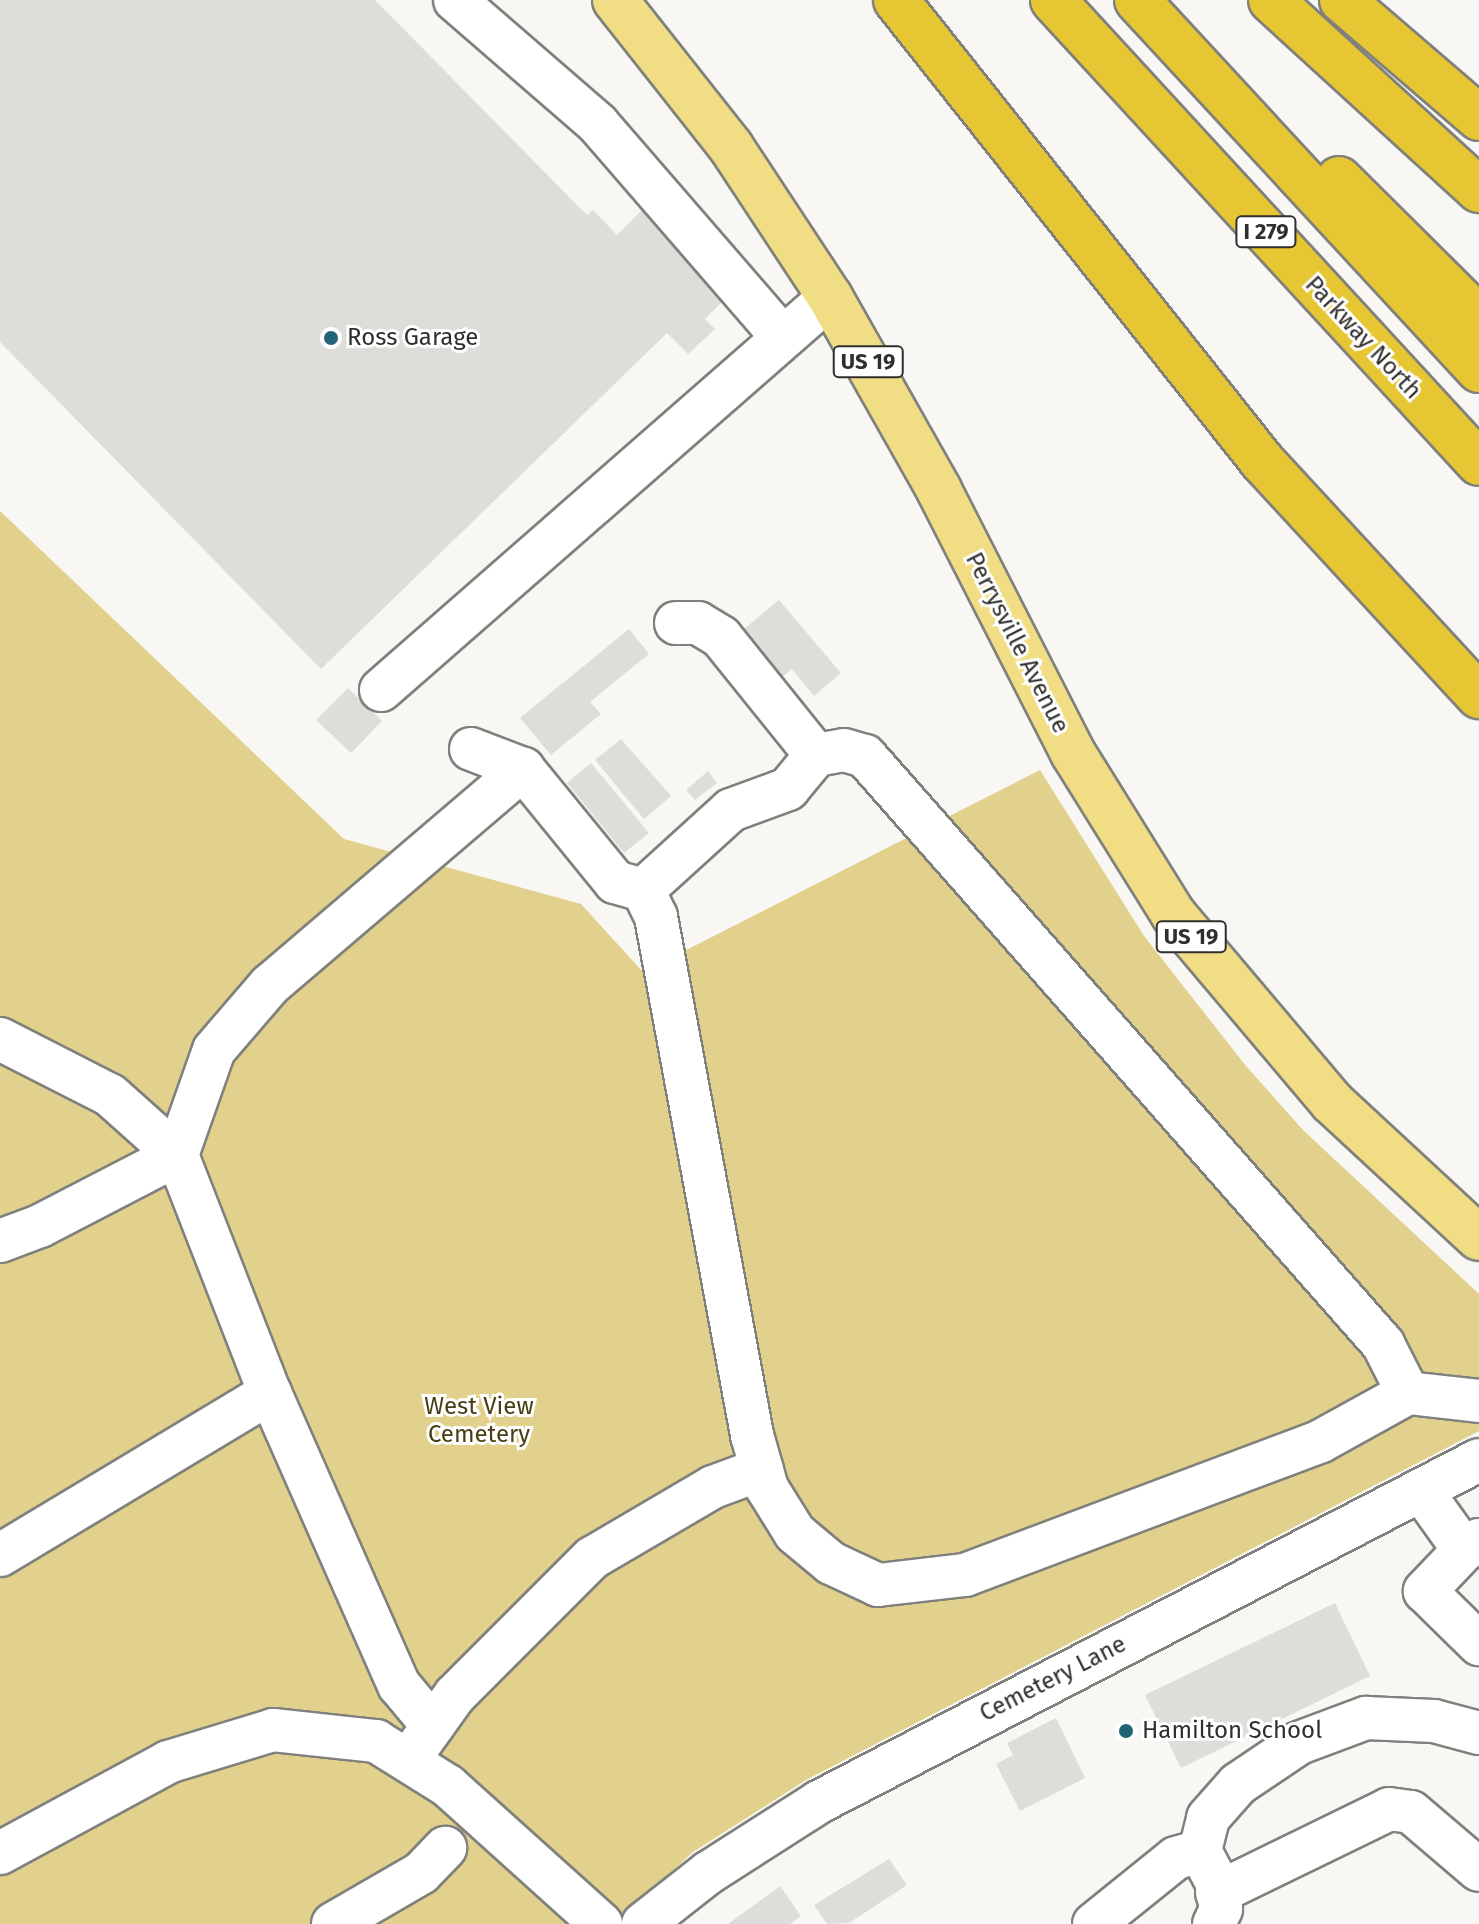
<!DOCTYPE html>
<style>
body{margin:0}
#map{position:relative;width:1479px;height:1924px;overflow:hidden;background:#f8f7f3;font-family:"Fira Sans",sans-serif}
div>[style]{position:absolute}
.green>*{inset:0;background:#e1d18d}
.building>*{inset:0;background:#deddd9}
.roads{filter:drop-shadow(2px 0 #80807c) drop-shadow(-2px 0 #80807c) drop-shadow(0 2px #80807c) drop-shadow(0 -2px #80807c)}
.minor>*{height:42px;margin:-21px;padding:0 21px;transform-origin:21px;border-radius:21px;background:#fff}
.major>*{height:44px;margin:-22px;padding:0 22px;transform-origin:22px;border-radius:22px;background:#f0dd84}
.highway>*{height:44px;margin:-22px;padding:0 22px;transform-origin:22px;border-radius:22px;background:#e6c632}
.dots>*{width:22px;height:22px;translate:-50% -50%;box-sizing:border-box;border:4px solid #fff;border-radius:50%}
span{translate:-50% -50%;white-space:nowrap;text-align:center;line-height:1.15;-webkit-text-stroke:6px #fff;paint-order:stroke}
.shield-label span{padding:2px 6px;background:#fff;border:2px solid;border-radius:6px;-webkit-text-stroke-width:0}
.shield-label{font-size:22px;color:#2f2f2d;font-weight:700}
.poi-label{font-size:24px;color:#2f2f2d}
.left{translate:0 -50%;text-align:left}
.street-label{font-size:24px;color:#2f2f2d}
.park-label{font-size:24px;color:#483e13}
</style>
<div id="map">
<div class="green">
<div style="clip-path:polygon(0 511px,344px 839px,581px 904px,643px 972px,1040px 770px,1144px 936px,1246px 1066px,1303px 1130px,1479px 1294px,1479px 1431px,806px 1780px,693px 1852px,615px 1924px,0 1924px)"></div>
</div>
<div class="building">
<div style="clip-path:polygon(0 0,375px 0,587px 215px,593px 210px,617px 235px,647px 205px,732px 292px,705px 319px,715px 329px,688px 354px,667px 333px,321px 669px,0 342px)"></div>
<div style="clip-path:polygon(779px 600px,841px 673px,814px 696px,792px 669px,780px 679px,744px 629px)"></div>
<div style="clip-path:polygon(629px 629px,649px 654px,590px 702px,601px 714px,551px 755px,520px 718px)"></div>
<div style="clip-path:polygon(348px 688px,382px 721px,351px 753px,316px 720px)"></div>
<div style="clip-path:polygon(621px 739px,671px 796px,644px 819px,595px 760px)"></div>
<div style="clip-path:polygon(591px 763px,649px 833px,624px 853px,567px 783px)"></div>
<div style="clip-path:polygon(708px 771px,717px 783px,695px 800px,686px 790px)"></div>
<div style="clip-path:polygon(1335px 1603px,1370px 1676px,1181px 1768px,1145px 1695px)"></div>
<div style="clip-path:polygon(1056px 1718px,1085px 1778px,1020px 1811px,996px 1764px,1013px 1755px,1007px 1743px)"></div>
<div style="clip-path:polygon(889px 1859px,907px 1885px,849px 1923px,827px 1924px,814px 1905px)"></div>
<div style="clip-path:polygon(780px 1886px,801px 1916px,790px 1924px,728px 1924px)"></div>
</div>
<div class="roads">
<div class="minor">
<div style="left:455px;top:0;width:188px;rotate:40.9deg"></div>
<div style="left:597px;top:123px;width:284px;rotate:49.1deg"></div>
<div style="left:676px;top:623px;width:22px"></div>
<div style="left:698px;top:623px;width:27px;rotate:31deg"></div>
<div style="left:721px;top:637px;width:151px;rotate:51.2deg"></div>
<div style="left:381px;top:690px;width:597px;rotate:-41.19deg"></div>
<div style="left:471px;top:749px;width:56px;rotate:21deg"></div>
<div style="left:523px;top:769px;width:146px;rotate:50.8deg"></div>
<div style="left:615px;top:882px;width:29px;rotate:16deg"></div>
<div style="left:643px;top:890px;width:119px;rotate:-42.3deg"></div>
<div style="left:731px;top:810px;width:61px;rotate:-20.2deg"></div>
<div style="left:788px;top:789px;width:44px;rotate:-50.5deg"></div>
<div style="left:816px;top:755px;width:28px;rotate:-10deg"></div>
<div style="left:844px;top:750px;width:22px;rotate:16deg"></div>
<div style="left:865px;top:756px;width:784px;rotate:48.62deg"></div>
<div style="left:1383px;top:1344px;width:55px;rotate:63deg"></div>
<div style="left:643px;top:890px;width:30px;rotate:64deg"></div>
<div style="left:656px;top:917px;width:527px;rotate:79.5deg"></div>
<div style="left:752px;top:1435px;width:55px;rotate:74.2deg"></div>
<div style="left:767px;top:1488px;width:53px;rotate:58.1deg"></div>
<div style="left:795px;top:1533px;width:47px;rotate:39.8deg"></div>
<div style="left:831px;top:1563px;width:52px;rotate:25.1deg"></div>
<div style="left:878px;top:1585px;width:88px;rotate:-6.6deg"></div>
<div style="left:965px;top:1575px;width:380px;rotate:-20.6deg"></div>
<div style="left:1321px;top:1441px;width:99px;rotate:-28.9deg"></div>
<div style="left:1408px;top:1393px;width:71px;rotate:6.4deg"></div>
<div style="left:0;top:1039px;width:123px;rotate:27deg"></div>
<div style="left:110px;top:1095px;width:90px;rotate:41.8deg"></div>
<div style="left:177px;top:1155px;width:256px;rotate:68.7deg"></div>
<div style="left:270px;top:1393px;width:319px;rotate:66.2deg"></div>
<div style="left:399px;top:1685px;width:53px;rotate:50.3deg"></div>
<div style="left:0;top:1241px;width:43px;rotate:-20.6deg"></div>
<div style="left:40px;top:1226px;width:154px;rotate:-27.4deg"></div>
<div style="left:177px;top:1155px;width:111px;rotate:-70.6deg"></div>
<div style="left:214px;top:1050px;width:86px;rotate:-49.3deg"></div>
<div style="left:270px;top:985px;width:333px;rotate:-40.5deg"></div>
<div style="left:1421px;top:1490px;width:74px;rotate:54.4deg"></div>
<div style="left:1464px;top:1550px;width:18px;rotate:-34deg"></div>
<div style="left:1464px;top:1550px;width:57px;rotate:133.6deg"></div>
<div style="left:1425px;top:1591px;width:76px;rotate:44.5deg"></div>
<div style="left:0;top:1555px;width:315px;rotate:-31deg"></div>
<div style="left:417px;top:1748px;width:65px;rotate:-54.4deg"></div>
<div style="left:455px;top:1695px;width:194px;rotate:-45deg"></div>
<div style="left:592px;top:1558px;width:140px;rotate:-30.4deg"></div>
<div style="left:713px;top:1487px;width:52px;rotate:-20.2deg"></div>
<div style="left:0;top:1853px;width:191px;rotate:-28.4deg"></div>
<div style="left:168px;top:1762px;width:110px;rotate:-16.9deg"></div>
<div style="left:273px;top:1730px;width:104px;rotate:6.1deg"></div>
<div style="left:376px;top:1741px;width:85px;rotate:32deg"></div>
<div style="left:448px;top:1786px;width:206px;rotate:42deg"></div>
<div style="left:1217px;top:1893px;width:191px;rotate:-26deg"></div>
<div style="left:1389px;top:1809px;width:22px;rotate:8deg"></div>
<div style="left:1411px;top:1812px;width:89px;rotate:40.5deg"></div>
<div style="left:333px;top:1924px;width:102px;rotate:-30.1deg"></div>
<div style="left:421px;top:1873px;width:35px;rotate:-46deg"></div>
<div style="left:643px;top:1924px;width:83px;rotate:-38.1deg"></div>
<div style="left:708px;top:1873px;width:132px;rotate:-32.6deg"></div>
<div style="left:819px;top:1802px;width:743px;rotate:-27.39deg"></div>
<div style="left:1094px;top:1924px;width:105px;rotate:-38.8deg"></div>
<div style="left:1176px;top:1858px;width:25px;rotate:-16deg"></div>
<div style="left:1214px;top:1924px;width:17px;rotate:-65deg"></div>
<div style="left:1221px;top:1909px;width:28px;rotate:-100deg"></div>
<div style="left:1216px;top:1881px;width:34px;rotate:-118deg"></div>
<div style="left:1200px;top:1851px;width:34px;rotate:-76deg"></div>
<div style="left:1208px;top:1818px;width:45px;rotate:-48.6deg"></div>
<div style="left:1238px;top:1784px;width:73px;rotate:-33.9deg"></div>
<div style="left:1299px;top:1743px;width:72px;rotate:-20.5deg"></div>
<div style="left:1366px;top:1718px;width:68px;rotate:2.5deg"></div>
<div style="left:1434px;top:1721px;width:47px;rotate:14.9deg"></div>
</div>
<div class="major">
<div style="left:615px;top:0;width:187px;rotate:51.7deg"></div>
<div style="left:731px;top:147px;width:180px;rotate:56.6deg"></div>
<div style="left:830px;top:297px;width:222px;rotate:60.5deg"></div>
<div style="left:939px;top:490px;width:295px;rotate:63deg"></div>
<div style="left:1073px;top:753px;width:191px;rotate:58.1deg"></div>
<div style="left:1174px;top:915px;width:245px;rotate:49.8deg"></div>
<div style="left:1332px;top:1102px;width:200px;rotate:42.8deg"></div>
</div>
<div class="highway">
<div style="left:896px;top:0;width:589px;rotate:51.55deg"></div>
<div style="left:1262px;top:461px;width:320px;rotate:47.3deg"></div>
<div style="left:1053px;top:0;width:629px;rotate:47.38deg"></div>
<div style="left:1137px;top:0;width:504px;rotate:47.25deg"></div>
<div style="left:1271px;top:0;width:282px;rotate:42.4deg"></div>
<div style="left:1342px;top:0;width:181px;rotate:40.7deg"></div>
<div style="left:1339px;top:179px;width:197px;rotate:44.8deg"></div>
</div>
</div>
<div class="dots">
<div style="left:331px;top:338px;background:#226377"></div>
<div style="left:1126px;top:1731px;background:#226377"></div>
</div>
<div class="shield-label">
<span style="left:1266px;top:232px">I 279</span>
<span style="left:868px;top:362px">US 19</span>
<span style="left:1191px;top:937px">US 19</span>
</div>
<div class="poi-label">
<span class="left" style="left:347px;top:338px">Ross Garage</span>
<span class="left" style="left:1142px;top:1731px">Hamilton School</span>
</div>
<div class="street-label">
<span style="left:1363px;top:338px;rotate:47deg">Parkway North</span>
<span style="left:1017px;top:643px;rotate:63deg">Perrysville Avenue</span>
<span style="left:1053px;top:1679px;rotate:-27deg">Cemetery Lane</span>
</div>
<div class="park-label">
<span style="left:479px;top:1421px">West View<br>Cemetery</span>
</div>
</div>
